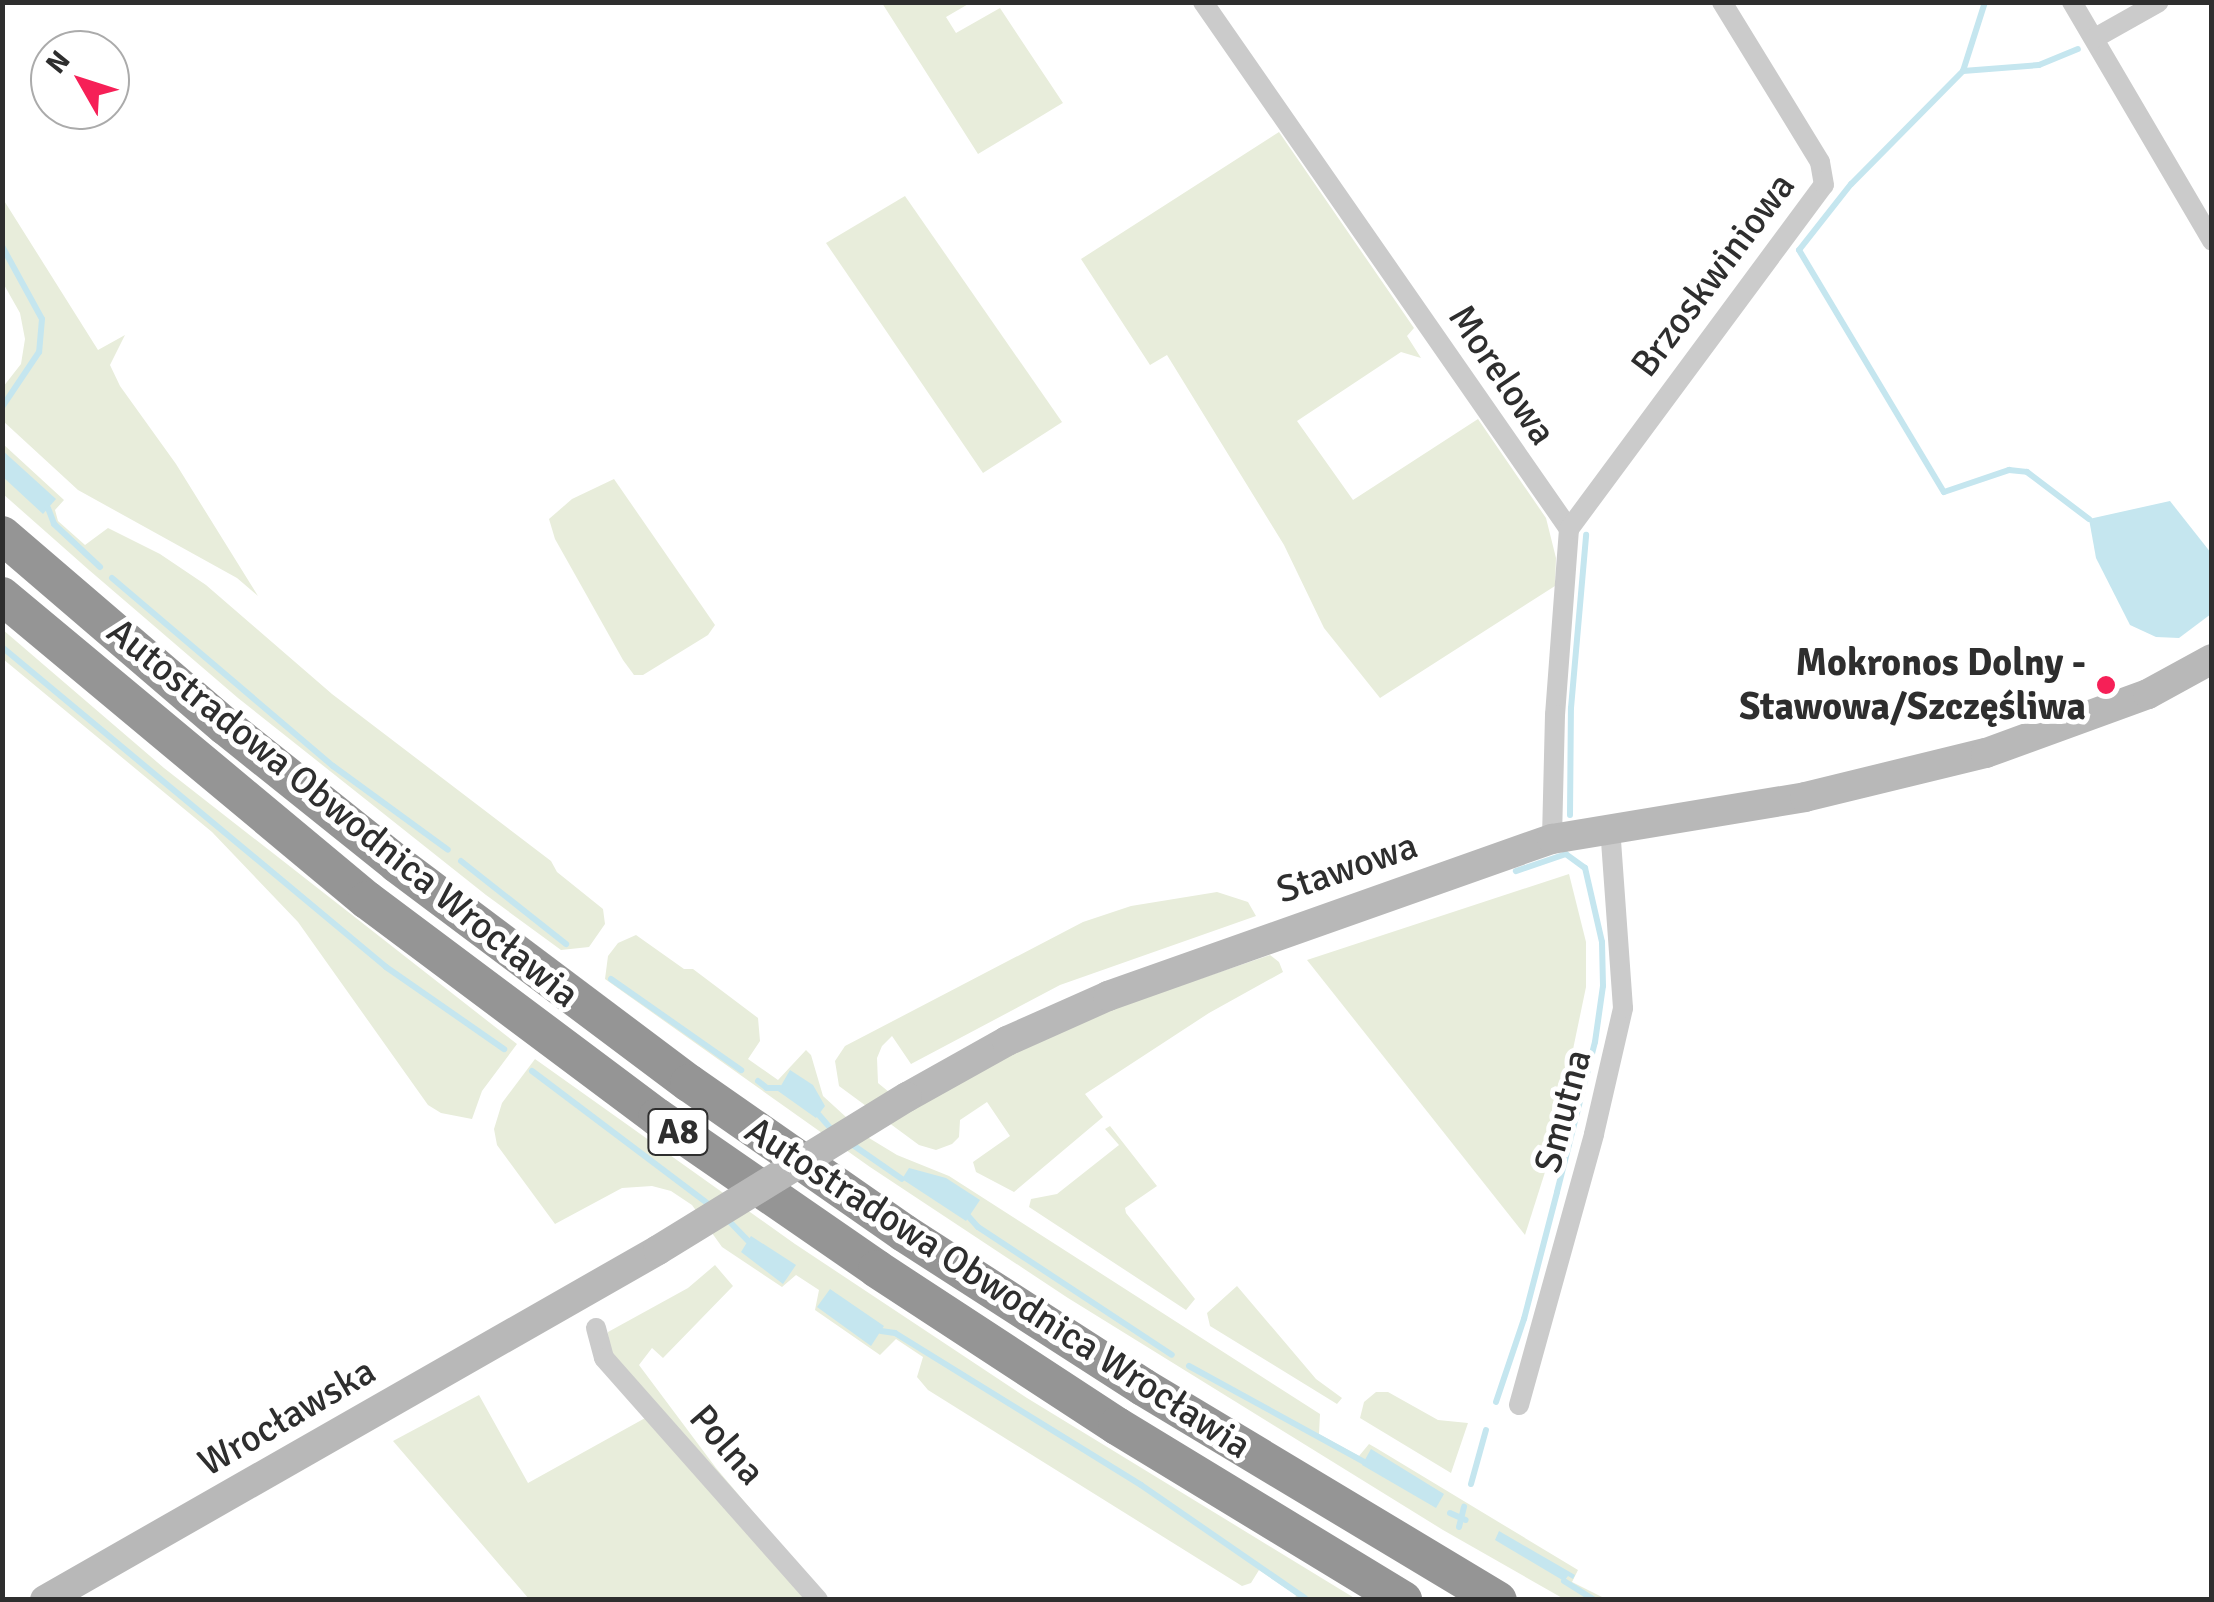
<!DOCTYPE html>
<meta charset="utf-8">
<style>
body{margin:0}
#map{position:relative;width:2214px;height:1602px;overflow:hidden;background:#fff;font-family:Signika,sans-serif}
div>[style]{position:absolute}
.green>*{inset:0;background:#e8eddb}
.water>*{inset:0;background:#c5e6ef}
.stream>*{height:6px;margin:-3px;padding:0 3px;transform-origin:3px;border-radius:3px;background:#c5e6ef}
.street>*{height:20px;margin:-10px;padding:0 10px;transform-origin:10px;border-radius:10px;background:#cbcbcb}
.secondary>*{height:30px;margin:-15px;padding:0 15px;transform-origin:15px;border-radius:15px;background:#b8b8b8}
.highway>*{height:38px;margin:-19px;padding:0 19px;transform-origin:19px;border-radius:19px;background:#959595}
.secondary-bridge>*{height:30px;margin:-15px;padding:0 15px;transform-origin:15px;border-radius:15px;background:#b8b8b8}
.dots>*{width:28px;height:28px;translate:-50% -50%;box-sizing:border-box;border:5px solid #fff;border-radius:50%}
span{translate:-50% -50%;white-space:nowrap;text-align:center;line-height:1.15;-webkit-text-stroke:10px #fff;paint-order:stroke}
.shield-label span{padding:2px 8px;background:#fff;border:2px solid;border-radius:8px;-webkit-text-stroke-width:0}
.shield-label{font-size:35px;color:#2e2e2e;font-weight:700}
.street-label{font-size:38px;color:#2e2e2e}
.poi-label{font-size:38px;color:#2e2e2e;font-weight:700}
.right{translate:-100% -50%;text-align:right}
.frame{position:absolute;inset:0;border:5px solid #2e2e2e;pointer-events:none}
.north{position:absolute;left:30px;top:30px;width:100px;height:100px;box-sizing:border-box;background:#fff;border:2px solid #ababab;border-radius:50%;rotate:309deg;font-size:28px;font-weight:700;line-height:40px;text-align:center;color:#2e2e2e}
.north::after{content:'';display:block;margin:auto;width:35px;height:45px;background:#f62057;clip-path:polygon(50% 0,100% 100%,50% 72%,0 100%)}
</style>
<div id="map">
<div class="green">
<div style="clip-path:polygon(882px 3px,970px 3px,946px 17px,956px 33px,1000px 8px,1063px 103px,978px 154px)"></div>
<div style="clip-path:polygon(1279px 132px,1414px 328px,1407px 336px,1421px 358px,1401px 352px,1297px 421px,1353px 500px,1478px 419px,1546px 518px,1556px 558px,1555px 586px,1380px 698px,1324px 628px,1284px 545px,1167px 355px,1150px 365px,1081px 259px)"></div>
<div style="clip-path:polygon(905px 196px,1062px 422px,983px 473px,826px 243px)"></div>
<div style="clip-path:polygon(3px 199px,98px 350px,125px 335px,110px 365px,120px 386px,176px 464px,258px 596px,237px 578px,78px 490px,3px 421px,3px 387px,21px 364px,25px 339px,20px 313px,3px 283px)"></div>
<div style="clip-path:polygon(3px 444px,64px 500px,55px 510px,58px 521px,85px 545px,108px 528px,160px 554px,206px 585px,332px 694px,551px 861px,557px 872px,603px 909px,605px 924px,589px 947px,561px 950px,486px 895px,238px 698px,89px 570px,3px 494px)"></div>
<div style="clip-path:polygon(614px 479px,715px 625px,708px 635px,643px 675px,634px 675px,623px 660px,555px 539px,549px 519px,572px 499px)"></div>
<div style="clip-path:polygon(2px 629px,164px 768px,517px 1044px,482px 1091px,472px 1119px,441px 1113px,428px 1105px,298px 922px,212px 832px,3px 659px)"></div>
<div style="clip-path:polygon(1569px 874px,1586px 942px,1586px 987px,1552px 1150px,1525px 1235px,1307px 960px)"></div>
<div style="clip-path:polygon(1217px 892px,1248px 902px,1256px 916px,1060px 985px,911px 1064px,892px 1036px,882px 1046px,877px 1058px,878px 1083px,912px 1111px,977px 1071px,1099px 1013px,1270px 955px,1279px 962px,1283px 972px,1209px 1013px,1085px 1094px,1103px 1117px,1014px 1192px,976px 1172px,973px 1162px,1010px 1136px,987px 1102px,960px 1120px,959px 1137px,952px 1144px,936px 1150px,919px 1145px,839px 1086px,835px 1061px,845px 1046px,1083px 922px,1131px 906px)"></div>
<div style="clip-path:polygon(636px 935px,684px 969px,693px 969px,758px 1018px,760px 1041px,748px 1059px,778px 1080px,806px 1050px,811px 1055px,823px 1096px,869px 1138px,897px 1155px,949px 1176px,1320px 1414px,1319px 1434px,1359px 1456px,1369px 1444px,1376px 1448px,1578px 1570px,1572px 1582px,1606px 1599px,1564px 1599px,1443px 1530px,1068px 1298px,870px 1167px,605px 979px,608px 956px,618px 943px)"></div>
<div style="clip-path:polygon(535px 1059px,795px 1244px,1027px 1398px,1356px 1599px,1295px 1599px,1296px 1595px,1259px 1570px,1251px 1583px,1242px 1586px,928px 1390px,917px 1377px,923px 1357px,896px 1339px,880px 1355px,815px 1310px,819px 1290px,796px 1275px,782px 1287px,722px 1247px,692px 1205px,671px 1191px,652px 1186px,622px 1188px,555px 1224px,497px 1145px,494px 1129px,502px 1103px)"></div>
<div style="clip-path:polygon(1110px 1126px,1157px 1186px,1125px 1208px,1126px 1213px,1195px 1299px,1186px 1310px,1029px 1207px,1031px 1199px,1057px 1194px,1119px 1145px,1105px 1129px)"></div>
<div style="clip-path:polygon(715px 1265px,733px 1286px,663px 1358px,652px 1348px,639px 1365px,716px 1468px,808px 1577px,609px 1352px,608px 1332px,688px 1288px)"></div>
<div style="clip-path:polygon(1237px 1286px,1316px 1379px,1342px 1398px,1337px 1404px,1210px 1326px,1207px 1313px)"></div>
<div style="clip-path:polygon(1376px 1392px,1388px 1392px,1438px 1420px,1468px 1423px,1451px 1473px,1360px 1418px,1364px 1402px)"></div>
<div style="clip-path:polygon(479px 1395px,528px 1483px,647px 1417px,806px 1599px,529px 1599px,393px 1441px)"></div>
</div>
<div class="water">
<div style="clip-path:polygon(2px 450px,56px 499px,43px 514px,3px 477px)"></div>
<div style="clip-path:polygon(2170px 501px,2211px 553px,2211px 614px,2179px 638px,2156px 637px,2130px 625px,2096px 558px,2089px 519px)"></div>
<div style="clip-path:polygon(790px 1070px,813px 1085px,825px 1106px,816px 1118px,778px 1091px)"></div>
<div style="clip-path:polygon(909px 1168px,946px 1178px,980px 1200px,966px 1221px,902px 1179px)"></div>
<div style="clip-path:polygon(751px 1236px,796px 1265px,783px 1284px,741px 1252px)"></div>
<div style="clip-path:polygon(830px 1289px,884px 1326px,871px 1346px,817px 1307px)"></div>
<div style="clip-path:polygon(1371px 1449px,1444px 1494px,1436px 1508px,1362px 1465px)"></div>
<div style="clip-path:polygon(1499px 1531px,1575px 1575px,1573px 1579px,1568px 1576px,1564px 1581px,1495px 1540px)"></div>
</div>
<div class="stream">
<div style="left:1985px;top:2px;width:72px;rotate:107.7deg"></div>
<div style="left:1963px;top:71px;width:159px;rotate:134.7deg"></div>
<div style="left:1851px;top:184px;width:84px;rotate:128.2deg"></div>
<div style="left:1799px;top:250px;width:282px;rotate:59.1deg"></div>
<div style="left:1944px;top:492px;width:69px;rotate:-18.7deg"></div>
<div style="left:2009px;top:470px;width:18px;rotate:6deg"></div>
<div style="left:2027px;top:472px;width:78px;rotate:37.2deg"></div>
<div style="left:1963px;top:71px;width:76px;rotate:-4.5deg"></div>
<div style="left:2039px;top:65px;width:42px;rotate:-22.3deg"></div>
<div style="left:2px;top:246px;width:83px;rotate:61.3deg"></div>
<div style="left:42px;top:319px;width:33px;rotate:95deg"></div>
<div style="left:39px;top:352px;width:66px;rotate:123.9deg"></div>
<div style="left:48px;top:508px;width:17px;rotate:69deg"></div>
<div style="left:54px;top:524px;width:63px;rotate:43.1deg"></div>
<div style="left:112px;top:578px;width:290px;rotate:40.4deg"></div>
<div style="left:333px;top:766px;width:142px;rotate:36.1deg"></div>
<div style="left:2px;top:647px;width:500px;rotate:39.8deg"></div>
<div style="left:386px;top:967px;width:144px;rotate:34.8deg"></div>
<div style="left:1570px;top:815px;width:107px;rotate:-89.5deg"></div>
<div style="left:1571px;top:708px;width:174px;rotate:-85deg"></div>
<div style="left:461px;top:861px;width:134px;rotate:38.3deg"></div>
<div style="left:611px;top:979px;width:159px;rotate:35deg"></div>
<div style="left:532px;top:1071px;width:224px;rotate:37deg"></div>
<div style="left:758px;top:1081px;width:11px;rotate:38deg"></div>
<div style="left:767px;top:1088px;width:13px"></div>
<div style="left:819px;top:1115px;width:20px;rotate:49deg"></div>
<div style="left:850px;top:1143px;width:63px;rotate:34.7deg"></div>
<div style="left:969px;top:1217px;width:13px;rotate:48deg"></div>
<div style="left:978px;top:1227px;width:232px;rotate:33.4deg"></div>
<div style="left:728px;top:1220px;width:29px;rotate:46deg"></div>
<div style="left:881px;top:1331px;width:14px;rotate:8deg"></div>
<div style="left:895px;top:1333px;width:289px;rotate:31.7deg"></div>
<div style="left:1141px;top:1485px;width:199px;rotate:34.6deg"></div>
<div style="left:1189px;top:1366px;width:200px;rotate:28.7deg"></div>
<div style="left:1496px;top:1402px;width:88px;rotate:-71.4deg"></div>
<div style="left:1524px;top:1319px;width:131px;rotate:-75.4deg"></div>
<div style="left:1557px;top:1192px;width:155px;rotate:-75.8deg"></div>
<div style="left:1595px;top:1042px;width:57px;rotate:-81.9deg"></div>
<div style="left:1603px;top:986px;width:44px;rotate:-91.3deg"></div>
<div style="left:1602px;top:942px;width:76px;rotate:-102.9deg"></div>
<div style="left:1585px;top:868px;width:24px;rotate:-144deg"></div>
<div style="left:1566px;top:854px;width:53px;rotate:161.2deg"></div>
<div style="left:1471px;top:1484px;width:56px;rotate:-74.5deg"></div>
<div style="left:1450px;top:1513px;width:17px;rotate:24deg"></div>
<div style="left:1459px;top:1527px;width:21px;rotate:-76deg"></div>
<div style="left:1564px;top:1581px;width:36px;rotate:32deg"></div>
</div>
<div class="street">
<div style="left:1203px;top:2px;width:642px;rotate:55.22deg"></div>
<div style="left:1569px;top:529px;width:187px;rotate:94.3deg"></div>
<div style="left:1555px;top:715px;width:124px;rotate:91.4deg"></div>
<div style="left:2072px;top:2px;width:277px;rotate:59.6deg"></div>
<div style="left:2095px;top:38px;width:73px;rotate:-29.4deg"></div>
<div style="left:1569px;top:529px;width:428px;rotate:-53.5deg"></div>
<div style="left:1824px;top:185px;width:23px;rotate:-100deg"></div>
<div style="left:1820px;top:162px;width:188px;rotate:-121.5deg"></div>
<div style="left:596px;top:1328px;width:31px;rotate:75deg"></div>
<div style="left:604px;top:1358px;width:323px;rotate:48.5deg"></div>
<div style="left:1519px;top:1405px;width:281px;rotate:-74.5deg"></div>
<div style="left:1594px;top:1134px;width:129px;rotate:-77deg"></div>
<div style="left:1623px;top:1008px;width:181px;rotate:-94.1deg"></div>
</div>
<div class="secondary">
<div style="left:907px;top:1097px;width:115px;rotate:-29.2deg"></div>
<div style="left:1007px;top:1041px;width:111px;rotate:-24deg"></div>
<div style="left:1108px;top:996px;width:471px;rotate:-19.5deg"></div>
<div style="left:1552px;top:839px;width:256px;rotate:-9.4deg"></div>
<div style="left:1805px;top:797px;width:186px;rotate:-13.7deg"></div>
<div style="left:1986px;top:753px;width:172px;rotate:-20deg"></div>
<div style="left:2148px;top:694px;width:73px;rotate:-28.7deg"></div>
<div style="left:45px;top:1600px;width:706px;rotate:-29.72deg"></div>
</div>
<div class="highway">
<div style="left:2px;top:535px;width:294px;rotate:40.6deg"></div>
<div style="left:225px;top:726px;width:221px;rotate:38.7deg"></div>
<div style="left:397px;top:864px;width:365px;rotate:36.9deg"></div>
<div style="left:689px;top:1083px;width:262px;rotate:34.9deg"></div>
<div style="left:904px;top:1233px;width:284px;rotate:32.8deg"></div>
<div style="left:1143px;top:1387px;width:414px;rotate:31deg"></div>
<div style="left:2px;top:596px;width:475px;rotate:39.8deg"></div>
<div style="left:367px;top:900px;width:362px;rotate:36.8deg"></div>
<div style="left:657px;top:1117px;width:267px;rotate:34.6deg"></div>
<div style="left:877px;top:1269px;width:287px;rotate:33.2deg"></div>
<div style="left:1117px;top:1426px;width:335px;rotate:31.3deg"></div>
</div>
<div class="secondary-bridge">
<div style="left:658px;top:1250px;width:292px;rotate:-31.6deg"></div>
</div>
<div class="dots">
<div style="left:2106px;top:685px;background:#f62057"></div>
</div>
<div class="shield-label">
<span style="left:678px;top:1132px">A8</span>
</div>
<div class="street-label">
<span style="left:1713px;top:275px;rotate:-53deg">Brzoskwiniowa</span>
<span style="left:1502px;top:375px;rotate:56deg">Morelowa</span>
<span style="left:343px;top:813px;rotate:39deg">Autostradowa Obwodnica Wrocławia</span>
<span style="left:1347px;top:868px;rotate:-19deg">Stawowa</span>
<span style="left:1563px;top:1111px;rotate:-75deg">Smutna</span>
<span style="left:998px;top:1288px;rotate:33deg">Autostradowa Obwodnica Wrocławia</span>
<span style="left:287px;top:1417px;rotate:-30deg">Wrocławska</span>
<span style="left:727px;top:1445px;rotate:49deg">Polna</span>
</div>
<div class="poi-label">
<span class="right" style="left:2086px;top:685px">Mokronos Dolny -<br>Stawowa/Szczęśliwa</span>
</div>
<div class="frame"></div>
<div class="north">N</div>
</div>
